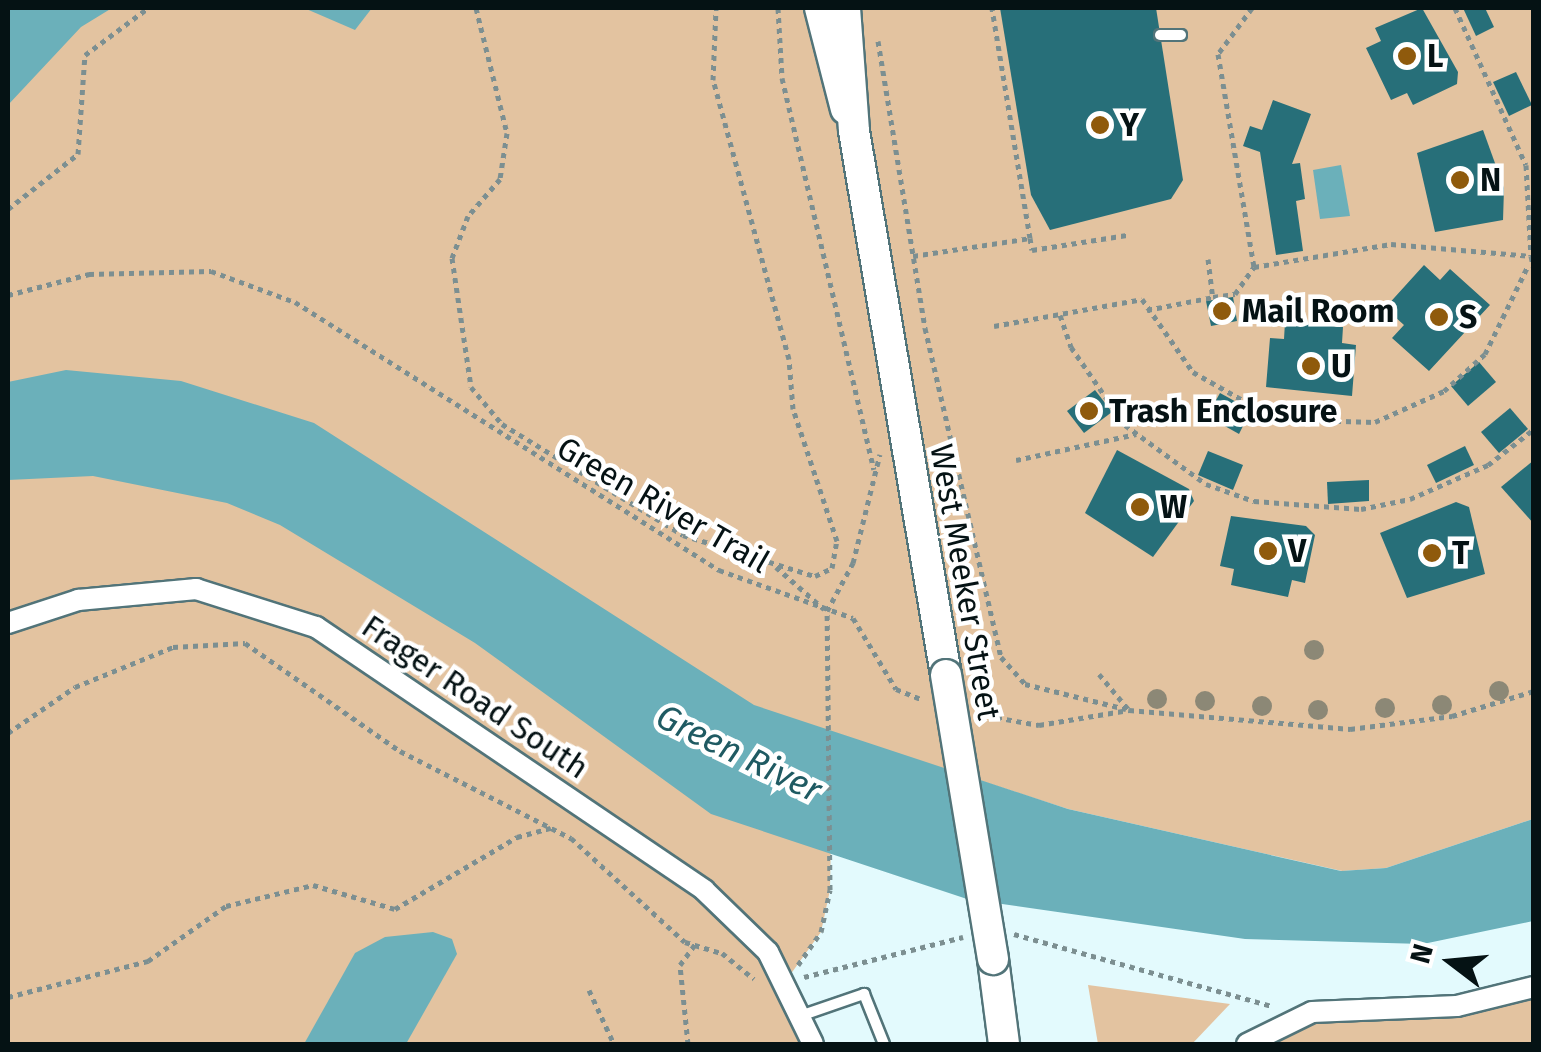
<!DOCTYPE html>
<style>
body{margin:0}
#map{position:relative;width:1541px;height:1052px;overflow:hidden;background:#e3fafd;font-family:"Fira Sans",sans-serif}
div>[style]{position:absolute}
.green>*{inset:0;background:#e3c3a0}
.water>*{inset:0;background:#6bb0ba}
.building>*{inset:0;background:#276f79}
.path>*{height:5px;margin-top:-2.5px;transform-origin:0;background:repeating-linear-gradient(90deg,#7c8f91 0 5px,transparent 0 10px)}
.roads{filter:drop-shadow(2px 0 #527479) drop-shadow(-2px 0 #527479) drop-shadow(0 2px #527479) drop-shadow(0 -2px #527479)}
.lane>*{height:10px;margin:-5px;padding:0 5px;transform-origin:5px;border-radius:5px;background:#fff}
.street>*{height:20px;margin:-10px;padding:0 10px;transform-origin:10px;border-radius:10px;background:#fff}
.secondary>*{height:30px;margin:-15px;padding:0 15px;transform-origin:15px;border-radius:15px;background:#fff}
.bridges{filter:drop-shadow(2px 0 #527479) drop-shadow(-2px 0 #527479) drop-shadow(0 2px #527479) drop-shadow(0 -2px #527479)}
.secondary-bridge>*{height:30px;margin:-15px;padding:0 15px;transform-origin:15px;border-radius:15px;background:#fff}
.trees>*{width:20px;height:20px;margin:-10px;border-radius:50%;background:#8c8876}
.dots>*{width:28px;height:28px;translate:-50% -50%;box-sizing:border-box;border:5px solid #fff;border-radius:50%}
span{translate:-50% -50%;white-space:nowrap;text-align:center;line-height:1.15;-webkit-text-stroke:9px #fff;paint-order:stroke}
.poi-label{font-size:32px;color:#051214;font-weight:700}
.left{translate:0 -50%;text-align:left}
.street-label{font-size:32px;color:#051214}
.water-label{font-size:35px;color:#1f5a62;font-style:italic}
.frame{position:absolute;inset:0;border:10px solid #051214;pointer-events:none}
.north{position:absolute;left:1401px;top:912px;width:100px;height:100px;-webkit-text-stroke:8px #fff;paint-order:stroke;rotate:286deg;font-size:28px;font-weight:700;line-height:40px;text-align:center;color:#051214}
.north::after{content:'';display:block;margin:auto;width:35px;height:45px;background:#051214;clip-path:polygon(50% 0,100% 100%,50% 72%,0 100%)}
</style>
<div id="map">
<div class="green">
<div style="clip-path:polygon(8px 8px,1533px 8px,1533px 819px,1386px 868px,1342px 871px,1068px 809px,833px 733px,830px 890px,821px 932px,785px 982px,813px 1044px,8px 1044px)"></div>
<div style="clip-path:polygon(1088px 985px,1230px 1004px,1192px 1044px,1098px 1044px)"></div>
<div style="clip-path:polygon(1533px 987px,1533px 1044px,1247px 1044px,1299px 1016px,1408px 1010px)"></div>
</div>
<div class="water">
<div style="clip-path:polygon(8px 8px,112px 8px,81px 27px,8px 105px)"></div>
<div style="clip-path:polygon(304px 8px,372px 8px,355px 30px)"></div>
<div style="clip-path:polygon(1341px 165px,1350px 216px,1320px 219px,1313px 170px)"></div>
<div style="clip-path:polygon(66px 370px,181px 381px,314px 423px,754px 705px,1068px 809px,1341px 871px,1386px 868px,1533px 819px,1533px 921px,1423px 944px,1245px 939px,967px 899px,711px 814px,475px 643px,280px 525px,227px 503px,93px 476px,8px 480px,8px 382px)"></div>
<div style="clip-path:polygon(433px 932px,452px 939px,457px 954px,406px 1044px,304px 1044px,355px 953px,385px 937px)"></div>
</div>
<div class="building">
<div style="clip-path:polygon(1000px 8px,1156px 8px,1183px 180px,1171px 199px,1050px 230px,1031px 195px)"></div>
<div style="clip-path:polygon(1422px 8px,1458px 72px,1457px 84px,1413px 105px,1407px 93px,1391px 100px,1366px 48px,1381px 41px,1375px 28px)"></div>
<div style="clip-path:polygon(1463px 8px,1485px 8px,1494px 27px,1476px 36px)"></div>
<div style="clip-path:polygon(1516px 72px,1532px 105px,1509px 116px,1493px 82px)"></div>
<div style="clip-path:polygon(1273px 100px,1311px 114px,1292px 164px,1300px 163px,1305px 199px,1296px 201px,1303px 251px,1276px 255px,1260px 152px,1243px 146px,1250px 126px,1262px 130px)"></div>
<div style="clip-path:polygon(1483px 130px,1504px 188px,1503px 220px,1435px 232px,1417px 153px)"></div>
<div style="clip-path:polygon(1424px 265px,1440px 280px,1450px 269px,1490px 305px,1429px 371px,1392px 338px,1404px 325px,1385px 308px)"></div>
<div style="clip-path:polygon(1233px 297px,1237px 321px,1211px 326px,1206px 301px)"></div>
<div style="clip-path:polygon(1285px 322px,1343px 327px,1342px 343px,1356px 345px,1352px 396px,1266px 387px,1270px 338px,1284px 339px)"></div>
<div style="clip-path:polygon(1479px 362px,1496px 382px,1468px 406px,1451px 386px)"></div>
<div style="clip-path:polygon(1095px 390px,1112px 412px,1084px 433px,1067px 411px)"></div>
<div style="clip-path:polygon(1220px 393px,1251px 410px,1239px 434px,1207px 416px)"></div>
<div style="clip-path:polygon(1510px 408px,1528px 429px,1499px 453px,1481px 432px)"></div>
<div style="clip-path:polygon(1465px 446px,1474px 465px,1436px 483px,1427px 465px)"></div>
<div style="clip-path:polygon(1117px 450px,1189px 489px,1194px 501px,1153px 557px,1085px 513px)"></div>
<div style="clip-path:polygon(1208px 451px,1243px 465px,1233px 490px,1198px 475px)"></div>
<div style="clip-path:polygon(1534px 460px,1534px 524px,1501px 487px)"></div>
<div style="clip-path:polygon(1369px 480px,1369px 501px,1328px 504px,1327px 482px)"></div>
<div style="clip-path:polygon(1456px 502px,1469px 507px,1485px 574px,1407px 598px,1380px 533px)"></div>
<div style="clip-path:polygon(1231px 516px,1306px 526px,1315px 535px,1305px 583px,1292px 580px,1288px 597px,1231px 585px,1234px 569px,1220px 566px)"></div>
</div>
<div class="path">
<div style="left:476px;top:8px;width:129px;rotate:76.1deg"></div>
<div style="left:507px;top:133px;width:47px;rotate:98.7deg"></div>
<div style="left:500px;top:179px;width:49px;rotate:130.9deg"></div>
<div style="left:468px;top:216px;width:45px;rotate:110.9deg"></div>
<div style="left:452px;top:258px;width:130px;rotate:81.6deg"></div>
<div style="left:471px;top:387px;width:48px;rotate:50deg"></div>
<div style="left:502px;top:424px;width:212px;rotate:31.5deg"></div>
<div style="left:683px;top:535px;width:138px;rotate:17.3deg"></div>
<div style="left:815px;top:576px;width:19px;rotate:-25deg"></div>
<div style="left:832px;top:568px;width:27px;rotate:-80deg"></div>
<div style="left:837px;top:541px;width:139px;rotate:-108.4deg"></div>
<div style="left:793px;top:409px;width:50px;rotate:-94.6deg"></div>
<div style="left:789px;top:359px;width:289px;rotate:-105.2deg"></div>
<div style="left:713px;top:80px;width:72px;rotate:-87.6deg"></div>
<div style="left:778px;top:8px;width:70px;rotate:86.7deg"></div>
<div style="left:782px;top:78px;width:402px;rotate:76.8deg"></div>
<div style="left:1252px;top:8px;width:57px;rotate:126.5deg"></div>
<div style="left:1218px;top:54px;width:216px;rotate:80.4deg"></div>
<div style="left:1455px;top:8px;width:172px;rotate:65.7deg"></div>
<div style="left:1526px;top:165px;width:91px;rotate:86.9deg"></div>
<div style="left:878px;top:41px;width:291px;rotate:80.7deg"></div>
<div style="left:925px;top:328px;width:338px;rotate:77deg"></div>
<div style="left:1001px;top:657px;width:36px;rotate:48deg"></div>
<div style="left:1025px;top:684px;width:104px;rotate:13.9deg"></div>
<div style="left:8px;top:209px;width:89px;rotate:-38.2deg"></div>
<div style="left:78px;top:154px;width:99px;rotate:-86deg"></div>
<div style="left:85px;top:55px;width:79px;rotate:-36.7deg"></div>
<div style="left:1030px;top:238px;width:12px;rotate:81deg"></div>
<div style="left:1032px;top:250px;width:96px;rotate:-9deg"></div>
<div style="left:913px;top:256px;width:118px;rotate:-8.7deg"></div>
<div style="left:1030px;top:238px;width:233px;rotate:-99.4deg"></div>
<div style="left:1208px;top:259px;width:38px;rotate:83deg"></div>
<div style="left:1213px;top:297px;width:22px;rotate:-8deg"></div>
<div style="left:1235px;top:294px;width:33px;rotate:-55deg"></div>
<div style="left:1254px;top:267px;width:139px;rotate:-9.5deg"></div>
<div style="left:1391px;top:244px;width:141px;rotate:4.9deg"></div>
<div style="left:1531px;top:256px;width:14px;rotate:78deg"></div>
<div style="left:8px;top:295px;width:84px;rotate:-14.5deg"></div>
<div style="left:89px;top:274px;width:122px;rotate:-1.4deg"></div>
<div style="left:211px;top:271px;width:90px;rotate:20.3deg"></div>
<div style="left:295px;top:302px;width:502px;rotate:32.3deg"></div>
<div style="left:719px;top:570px;width:142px;rotate:19.7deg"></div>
<div style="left:853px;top:618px;width:83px;rotate:58.8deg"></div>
<div style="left:896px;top:689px;width:29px;rotate:22deg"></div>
<div style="left:1147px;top:310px;width:67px;rotate:-11.1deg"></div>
<div style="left:1060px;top:315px;width:34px;rotate:71deg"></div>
<div style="left:1071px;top:347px;width:95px;rotate:55.3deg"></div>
<div style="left:1125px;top:425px;width:100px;rotate:36.1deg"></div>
<div style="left:1206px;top:484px;width:51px;rotate:19.5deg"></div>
<div style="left:1254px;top:501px;width:107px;rotate:4.3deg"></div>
<div style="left:1361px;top:509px;width:50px;rotate:-11.5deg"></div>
<div style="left:1410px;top:499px;width:85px;rotate:-23.6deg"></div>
<div style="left:1488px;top:465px;width:58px;rotate:-38deg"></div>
<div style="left:994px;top:326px;width:150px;rotate:-10.3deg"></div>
<div style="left:1142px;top:299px;width:89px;rotate:55.1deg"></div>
<div style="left:1193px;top:372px;width:95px;rotate:29.5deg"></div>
<div style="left:1276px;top:419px;width:99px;rotate:1.7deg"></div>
<div style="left:1375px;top:422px;width:76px;rotate:-24.2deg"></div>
<div style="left:1444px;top:391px;width:55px;rotate:-42.1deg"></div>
<div style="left:1485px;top:354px;width:96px;rotate:-64deg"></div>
<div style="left:1016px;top:460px;width:123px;rotate:-12.2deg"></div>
<div style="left:776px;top:567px;width:64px;rotate:41.2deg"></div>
<div style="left:1099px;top:674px;width:47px;rotate:50.2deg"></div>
<div style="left:977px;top:714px;width:63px;rotate:10.1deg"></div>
<div style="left:1039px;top:725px;width:91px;rotate:-9.5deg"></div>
<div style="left:1129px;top:710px;width:222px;rotate:4.9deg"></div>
<div style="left:1350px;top:729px;width:103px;rotate:-7.3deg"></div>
<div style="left:1452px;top:716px;width:86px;rotate:-17deg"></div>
<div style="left:8px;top:733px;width:81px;rotate:-34.5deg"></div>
<div style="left:75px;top:687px;width:106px;rotate:-22.2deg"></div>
<div style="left:173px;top:647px;width:72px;rotate:-3.2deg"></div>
<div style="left:245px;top:643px;width:189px;rotate:34.9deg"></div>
<div style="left:400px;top:751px;width:192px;rotate:27deg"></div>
<div style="left:571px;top:838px;width:154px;rotate:42.4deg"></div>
<div style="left:685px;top:942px;width:39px;rotate:17deg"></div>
<div style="left:722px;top:953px;width:41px;rotate:39.1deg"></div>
<div style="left:1014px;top:934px;width:268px;rotate:15.6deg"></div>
<div style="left:798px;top:965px;width:40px;rotate:-55.1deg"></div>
<div style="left:821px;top:932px;width:43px;rotate:-77.9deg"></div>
<div style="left:830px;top:890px;width:279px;rotate:-90.6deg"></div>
<div style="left:827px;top:611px;width:55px;rotate:-61.6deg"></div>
<div style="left:853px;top:563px;width:112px;rotate:-76.1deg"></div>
<div style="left:804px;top:977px;width:164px;rotate:-14.1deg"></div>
<div style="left:589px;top:990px;width:60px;rotate:65.2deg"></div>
<div style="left:8px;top:997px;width:145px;rotate:-14.4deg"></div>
<div style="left:148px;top:961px;width:95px;rotate:-35.2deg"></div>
<div style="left:226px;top:906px;width:89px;rotate:-13.6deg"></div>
<div style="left:313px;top:885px;width:85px;rotate:16.3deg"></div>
<div style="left:395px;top:909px;width:142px;rotate:-30.5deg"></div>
<div style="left:517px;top:837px;width:35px;rotate:-15deg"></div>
<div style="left:688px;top:1044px;width:79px;rotate:-95.8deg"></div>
<div style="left:680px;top:965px;width:26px;rotate:-54deg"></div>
</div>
<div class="roads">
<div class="lane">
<div style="left:1160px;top:35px;width:21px"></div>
<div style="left:800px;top:1016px;width:68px;rotate:-19deg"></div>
<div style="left:864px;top:994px;width:54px;rotate:68.2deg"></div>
</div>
<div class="street">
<div style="left:8px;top:623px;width:74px;rotate:-18.2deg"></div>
<div style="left:78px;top:600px;width:119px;rotate:-5.3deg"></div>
<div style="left:196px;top:589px;width:126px;rotate:17.6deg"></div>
<div style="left:316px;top:627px;width:469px;rotate:34.1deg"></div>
<div style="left:704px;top:890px;width:89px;rotate:44.1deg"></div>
<div style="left:768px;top:952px;width:102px;rotate:63.9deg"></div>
<div style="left:1247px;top:1044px;width:72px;rotate:-26.2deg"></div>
<div style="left:1312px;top:1012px;width:145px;rotate:-2.4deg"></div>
<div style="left:1457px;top:1006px;width:79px;rotate:-13.9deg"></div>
</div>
<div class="secondary">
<div style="left:820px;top:8px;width:104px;rotate:75.6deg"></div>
<div style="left:845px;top:8px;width:123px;rotate:85.8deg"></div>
<div style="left:854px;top:131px;width:552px;rotate:80.4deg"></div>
<div style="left:993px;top:959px;width:86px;rotate:82.6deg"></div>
</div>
</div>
<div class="bridges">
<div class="secondary-bridge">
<div style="left:946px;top:675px;width:288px;rotate:80.6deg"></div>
</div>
</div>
<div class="trees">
<div style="left:1314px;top:650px"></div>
<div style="left:1499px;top:691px"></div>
<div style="left:1157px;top:699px"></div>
<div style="left:1205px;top:701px"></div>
<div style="left:1442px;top:705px"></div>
<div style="left:1262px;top:706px"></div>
<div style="left:1385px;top:708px"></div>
<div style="left:1318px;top:710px"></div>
</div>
<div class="dots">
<div style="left:1407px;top:56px;background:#8f5a0c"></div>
<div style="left:1100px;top:125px;background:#8f5a0c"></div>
<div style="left:1460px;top:180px;background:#8f5a0c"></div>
<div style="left:1222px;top:311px;background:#8f5a0c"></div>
<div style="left:1439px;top:317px;background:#8f5a0c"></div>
<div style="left:1311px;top:366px;background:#8f5a0c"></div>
<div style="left:1089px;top:411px;background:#8f5a0c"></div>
<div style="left:1140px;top:507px;background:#8f5a0c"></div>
<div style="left:1268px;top:551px;background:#8f5a0c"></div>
<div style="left:1432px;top:553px;background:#8f5a0c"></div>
</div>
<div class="poi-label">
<span class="left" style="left:1427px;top:56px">L</span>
<span class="left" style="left:1120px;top:125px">Y</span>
<span class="left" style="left:1480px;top:180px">N</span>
<span class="left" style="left:1242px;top:311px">Mail Room</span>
<span class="left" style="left:1459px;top:317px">S</span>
<span class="left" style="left:1331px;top:366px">U</span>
<span class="left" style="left:1109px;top:411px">Trash Enclosure</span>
<span class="left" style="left:1160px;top:507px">W</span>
<span class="left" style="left:1288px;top:551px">V</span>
<span class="left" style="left:1452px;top:553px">T</span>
</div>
<div class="street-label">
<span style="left:663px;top:505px;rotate:30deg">Green River Trail</span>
<span style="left:965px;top:582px;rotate:80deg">West Meeker Street</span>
<span style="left:475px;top:697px;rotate:34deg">Frager Road South</span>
</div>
<div class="water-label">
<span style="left:739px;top:753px;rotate:26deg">Green River</span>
</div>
<div class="frame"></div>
<div class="north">N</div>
</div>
